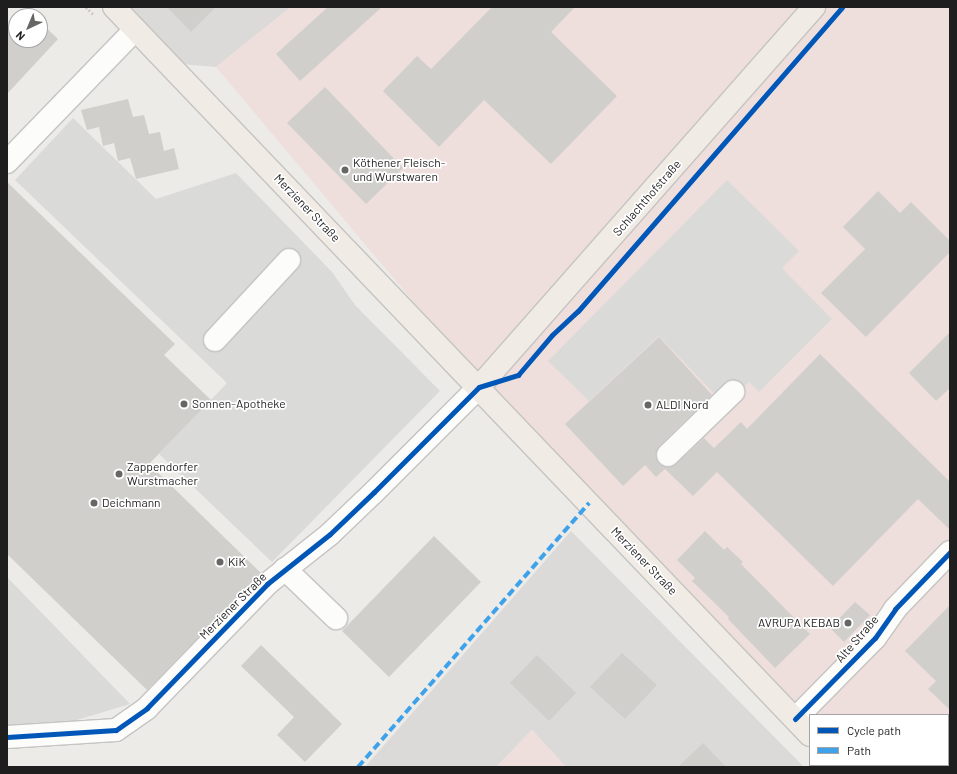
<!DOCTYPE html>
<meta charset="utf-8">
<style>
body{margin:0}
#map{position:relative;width:957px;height:774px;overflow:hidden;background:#ecebe7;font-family:Barlow,sans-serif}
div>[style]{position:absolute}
.residential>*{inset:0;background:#dbdad8}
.commercial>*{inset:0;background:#eedfdd}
.religious>*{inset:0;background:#dadad8}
.building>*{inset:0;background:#d0cfcc}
.path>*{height:2.5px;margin-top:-1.25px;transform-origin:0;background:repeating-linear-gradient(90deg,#d5c9c6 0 2px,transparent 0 4px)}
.roads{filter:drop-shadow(1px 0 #c5c4c3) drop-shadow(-1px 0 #c5c4c3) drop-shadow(0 1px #c5c4c3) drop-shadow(0 -1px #c5c4c3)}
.minor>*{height:22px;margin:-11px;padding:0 11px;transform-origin:11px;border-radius:11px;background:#fcfcfb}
.major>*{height:22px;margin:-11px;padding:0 11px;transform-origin:11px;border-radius:11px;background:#f0ece5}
.quiet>*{height:4px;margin-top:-2px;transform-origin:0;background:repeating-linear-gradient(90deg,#3da2ea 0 8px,transparent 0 12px)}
.cycleway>*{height:5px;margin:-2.5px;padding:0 2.5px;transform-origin:2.5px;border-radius:2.5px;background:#0057b8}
.dots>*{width:11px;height:11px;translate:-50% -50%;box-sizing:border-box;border:2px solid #fff;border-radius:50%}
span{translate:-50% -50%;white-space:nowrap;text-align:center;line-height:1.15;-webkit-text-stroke:3.5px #fff;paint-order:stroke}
.poi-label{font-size:12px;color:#1e1e1e}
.left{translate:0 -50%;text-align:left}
.right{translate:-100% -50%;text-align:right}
.street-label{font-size:12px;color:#1e1e1e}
.frame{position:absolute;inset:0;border:8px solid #1e1e1e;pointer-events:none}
.legend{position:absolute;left:809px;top:714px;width:140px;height:52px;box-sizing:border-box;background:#fff;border:1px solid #a5a5a5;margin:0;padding:5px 7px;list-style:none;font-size:12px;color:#1e1e1e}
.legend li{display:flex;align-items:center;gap:8px;height:20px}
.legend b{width:20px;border:1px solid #a5a5a5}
.north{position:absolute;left:8px;top:8px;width:40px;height:40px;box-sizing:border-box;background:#fff;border:1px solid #a5a5a5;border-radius:50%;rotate:224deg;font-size:11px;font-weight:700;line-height:16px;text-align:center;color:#1e1e1e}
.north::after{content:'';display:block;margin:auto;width:14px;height:18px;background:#666664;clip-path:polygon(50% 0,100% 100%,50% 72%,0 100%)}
</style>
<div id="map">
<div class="residential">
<div style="clip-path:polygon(130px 7px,291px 7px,216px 67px,181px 64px)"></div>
<div style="clip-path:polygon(571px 531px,804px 767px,566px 767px,532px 730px,496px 767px,365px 767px)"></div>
</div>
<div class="commercial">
<div style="clip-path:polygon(291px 7px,950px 7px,950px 767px,857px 767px,856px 765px,948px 765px,948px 715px,810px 715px,810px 719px,496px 400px,216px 67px)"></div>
<div style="clip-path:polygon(532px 730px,566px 767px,496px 767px)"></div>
</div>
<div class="religious">
<div style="clip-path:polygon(73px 118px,156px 199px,236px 173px,332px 272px,355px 305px,440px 391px,272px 562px,159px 454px,227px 383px,15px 180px)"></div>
<div style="clip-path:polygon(727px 180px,799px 251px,782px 268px,832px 319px,759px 392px,749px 382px,725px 405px,659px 336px,589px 401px,548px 361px)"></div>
<div style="clip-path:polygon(7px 577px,130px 704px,7px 741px)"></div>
</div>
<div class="building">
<div style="clip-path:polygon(167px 7px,216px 7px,191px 32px)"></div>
<div style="clip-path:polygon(328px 7px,382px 7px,300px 81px,276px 54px)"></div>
<div style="clip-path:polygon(492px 7px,575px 7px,551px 32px,617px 96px,551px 164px,484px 100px,439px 147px,383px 91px,417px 56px,431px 69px)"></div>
<div style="clip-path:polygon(25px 9px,33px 16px,19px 16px)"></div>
<div style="clip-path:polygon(16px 19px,16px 40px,40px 40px,40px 22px,58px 39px,7px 94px,7px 29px)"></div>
<div style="clip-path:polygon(325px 87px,403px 168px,366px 204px,287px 123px)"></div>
<div style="clip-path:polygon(128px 99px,133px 117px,144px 115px,149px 134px,160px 132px,164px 151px,174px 148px,179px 169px,136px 179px,130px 158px,118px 161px,114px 143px,103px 146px,99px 127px,87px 130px,81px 110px)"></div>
<div style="clip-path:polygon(7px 182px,175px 344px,164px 355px,211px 400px,149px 464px,261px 573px,147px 690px,7px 554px)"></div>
<div style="clip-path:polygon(878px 191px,900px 213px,911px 202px,950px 241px,950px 252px,866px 337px,821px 293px,865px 249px,843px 227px)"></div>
<div style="clip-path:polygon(950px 332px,950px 388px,936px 401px,909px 373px)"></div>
<div style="clip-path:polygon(659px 337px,712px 395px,659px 446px,656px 458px,659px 464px,665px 467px,676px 464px,704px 438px,714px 448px,741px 422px,747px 429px,820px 354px,950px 482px,950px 530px,918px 499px,833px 586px,717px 472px,693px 496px,665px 469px,656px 477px,645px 465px,623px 486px,565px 424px)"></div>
<div style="clip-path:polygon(705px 531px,724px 550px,727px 547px,743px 562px,741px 564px,810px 634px,775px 668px,728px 619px,729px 617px,692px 581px,695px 578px,677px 560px)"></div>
<div style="clip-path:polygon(434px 536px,481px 582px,389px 677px,342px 631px)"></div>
<div style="clip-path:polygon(855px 602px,870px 615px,844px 642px,830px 628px)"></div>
<div style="clip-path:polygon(950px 605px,950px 710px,928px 689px,936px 681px,905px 651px)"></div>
<div style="clip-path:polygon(261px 645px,342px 724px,305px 762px,277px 735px,294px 717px,241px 666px)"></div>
<div style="clip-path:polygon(622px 653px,657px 685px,625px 719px,590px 687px)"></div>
<div style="clip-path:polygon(537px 655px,576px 693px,549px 721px,510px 683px)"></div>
<div style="clip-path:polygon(703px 743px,726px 767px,678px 767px)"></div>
</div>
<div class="path">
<div style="left:86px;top:7px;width:10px;rotate:45deg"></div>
</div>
<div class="roads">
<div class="minor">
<div style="left:7px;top:162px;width:184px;rotate:-45.9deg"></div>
<div style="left:215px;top:340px;width:109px;rotate:-47.2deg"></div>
<div style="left:668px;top:455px;width:91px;rotate:-44.1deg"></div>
<div style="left:285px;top:569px;width:71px;rotate:43.9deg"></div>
<div style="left:795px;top:719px;width:114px;rotate:-45.4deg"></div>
<div style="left:875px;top:638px;width:35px;rotate:-55deg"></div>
<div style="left:895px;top:609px;width:79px;rotate:-46deg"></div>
<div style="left:7px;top:737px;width:109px;rotate:-3.7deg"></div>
<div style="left:116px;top:730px;width:38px;rotate:-35deg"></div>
<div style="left:147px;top:708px;width:173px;rotate:-45.9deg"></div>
<div style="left:267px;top:584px;width:80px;rotate:-38.4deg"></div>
<div style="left:330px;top:534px;width:61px;rotate:-43.7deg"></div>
<div style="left:374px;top:492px;width:148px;rotate:-45deg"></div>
</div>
<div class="major">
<div style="left:114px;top:7px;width:1007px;rotate:46.29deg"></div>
<div style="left:479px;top:387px;width:507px;rotate:-48.6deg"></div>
<div style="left:839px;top:765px;width:3px;rotate:45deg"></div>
</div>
</div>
<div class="quiet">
<div style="left:358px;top:767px;width:351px;rotate:-48.8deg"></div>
</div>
<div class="cycleway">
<div style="left:795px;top:719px;width:114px;rotate:-45.4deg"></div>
<div style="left:875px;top:638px;width:35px;rotate:-55deg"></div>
<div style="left:895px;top:609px;width:79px;rotate:-46deg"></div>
<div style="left:7px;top:737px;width:109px;rotate:-3.7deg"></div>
<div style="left:116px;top:730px;width:38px;rotate:-35deg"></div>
<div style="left:147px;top:708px;width:173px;rotate:-45.9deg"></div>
<div style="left:267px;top:584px;width:80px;rotate:-38.4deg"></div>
<div style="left:330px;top:534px;width:61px;rotate:-43.7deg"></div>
<div style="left:374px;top:492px;width:148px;rotate:-45deg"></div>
<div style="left:479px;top:387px;width:41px;rotate:-17.1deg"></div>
<div style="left:518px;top:375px;width:52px;rotate:-49.6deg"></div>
<div style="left:552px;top:335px;width:35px;rotate:-43deg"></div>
<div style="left:578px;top:311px;width:403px;rotate:-49deg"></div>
</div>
<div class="dots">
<div style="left:345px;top:170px;background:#666664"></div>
<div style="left:184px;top:404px;background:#666664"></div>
<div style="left:648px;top:405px;background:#666664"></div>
<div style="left:119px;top:474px;background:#666664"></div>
<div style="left:94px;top:503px;background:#666664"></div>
<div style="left:220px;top:562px;background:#666664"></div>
<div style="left:848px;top:623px;background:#666664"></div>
</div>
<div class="poi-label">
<span class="left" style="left:353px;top:170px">Köthener Fleisch-<br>und Wurstwaren</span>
<span class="left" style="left:192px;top:404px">Sonnen-Apotheke</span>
<span class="left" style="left:656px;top:405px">ALDI Nord</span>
<span class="left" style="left:127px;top:474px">Zappendorfer<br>Wurstmacher</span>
<span class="left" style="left:102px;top:503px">Deichmann</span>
<span class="left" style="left:228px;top:562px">KiK</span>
<span class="right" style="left:840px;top:623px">AVRUPA KEBAB</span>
</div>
<div class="street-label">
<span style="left:647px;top:198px;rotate:-49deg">Schlachthofstraße</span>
<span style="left:307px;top:208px;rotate:46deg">Merziener Straße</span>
<span style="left:644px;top:561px;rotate:46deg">Merziener Straße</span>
<span style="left:233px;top:606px;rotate:-45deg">Merziener Straße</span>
<span style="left:857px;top:639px;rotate:-49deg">Alte Straße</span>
</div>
<div class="frame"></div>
<ul class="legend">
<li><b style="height:5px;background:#0057b8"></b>Cycle path</li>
<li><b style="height:5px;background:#3da2ea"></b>Path</li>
</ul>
<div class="north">N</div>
</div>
